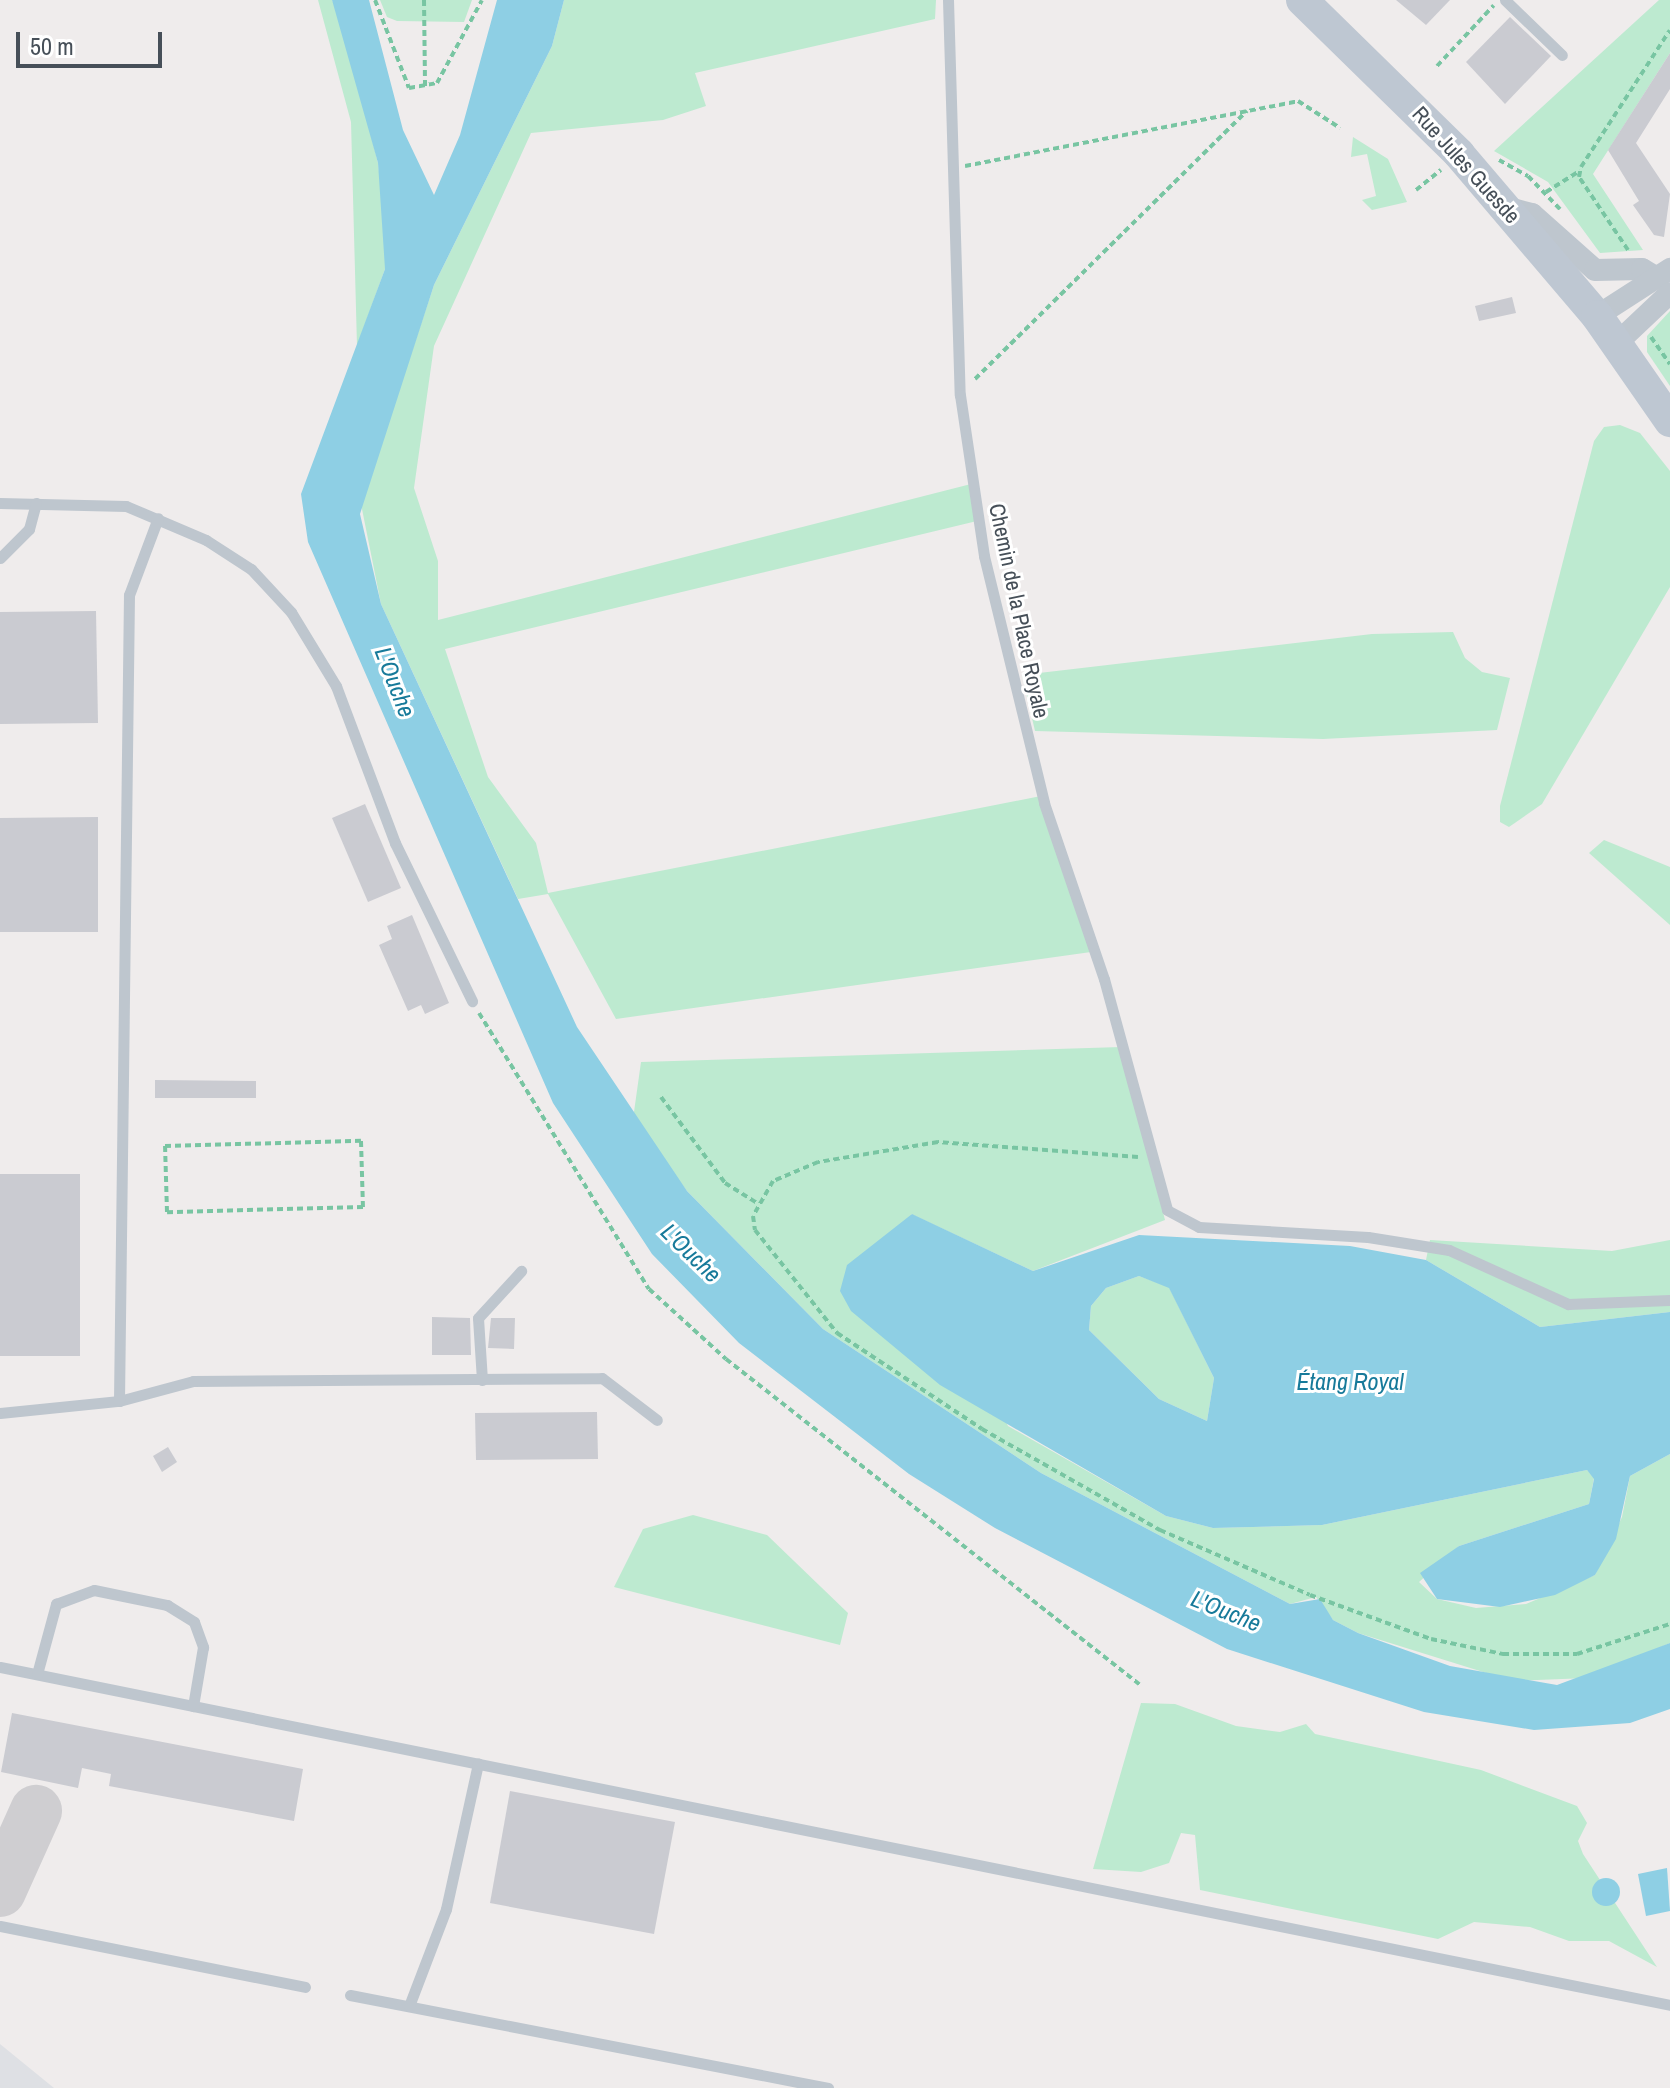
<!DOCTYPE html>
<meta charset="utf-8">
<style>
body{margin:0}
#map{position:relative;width:1670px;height:2088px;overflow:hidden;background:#efecec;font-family:"Archivo Narrow",sans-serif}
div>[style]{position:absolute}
.airport>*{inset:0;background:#dee0e4}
.green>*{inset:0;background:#bdead0}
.water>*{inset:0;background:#8ecfe4}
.round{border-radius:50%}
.taxiway>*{height:52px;margin:-26px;padding:0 26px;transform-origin:26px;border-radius:26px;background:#cfced1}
.building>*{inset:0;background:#cacbd1}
.path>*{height:4px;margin-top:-2px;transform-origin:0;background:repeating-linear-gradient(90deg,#78c5a2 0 6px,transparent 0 10px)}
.lane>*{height:11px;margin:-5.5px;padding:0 5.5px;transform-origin:5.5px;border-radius:5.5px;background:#bec6ce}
.street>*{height:22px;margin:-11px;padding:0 11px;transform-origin:11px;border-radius:11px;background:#bec6ce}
.secondary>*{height:32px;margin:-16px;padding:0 16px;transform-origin:16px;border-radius:16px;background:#bec7d2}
span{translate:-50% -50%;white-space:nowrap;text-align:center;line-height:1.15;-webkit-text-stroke:6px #fff;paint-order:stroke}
.street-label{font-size:22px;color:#464f58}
.water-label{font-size:24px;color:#177a9a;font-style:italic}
.scale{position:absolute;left:16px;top:32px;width:146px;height:36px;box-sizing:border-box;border:4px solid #464f58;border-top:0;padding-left:10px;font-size:24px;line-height:28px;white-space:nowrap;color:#464f58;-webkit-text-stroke:6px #fff;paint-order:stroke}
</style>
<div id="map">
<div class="airport">
<div style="clip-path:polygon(0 2044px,54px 2088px,0 2088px)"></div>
</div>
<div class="green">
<div style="clip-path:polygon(318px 0,332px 0,343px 25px,378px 163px,386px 234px,385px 269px,357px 346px,351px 122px)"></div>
<div style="clip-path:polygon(380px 0,472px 0,464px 22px,397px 21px,387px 17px)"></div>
<div style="clip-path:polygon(564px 0,936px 0,935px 19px,695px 73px,706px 106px,663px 120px,531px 133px,434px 346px,414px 488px,438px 561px,438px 620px,971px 484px,977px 521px,445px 649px,488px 777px,536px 843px,548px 893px,1041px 796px,1091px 952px,616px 1019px,548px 894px,518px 899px,381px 604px,361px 504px,434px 285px,552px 46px)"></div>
<div style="clip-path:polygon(1659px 0,1670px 0,1670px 53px,1593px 174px,1643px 250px,1600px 253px,1548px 182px,1494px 151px)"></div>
<div style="clip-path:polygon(1353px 137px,1388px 159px,1407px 202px,1372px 210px,1362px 200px,1376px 196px,1367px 154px,1351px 157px)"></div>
<div style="clip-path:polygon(1670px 311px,1670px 386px,1647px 352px,1647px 336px)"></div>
<div style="clip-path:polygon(1620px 425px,1640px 433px,1670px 471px,1670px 587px,1542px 804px,1509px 827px,1500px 822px,1500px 806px,1594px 441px,1604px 427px)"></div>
<div style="clip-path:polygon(1453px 632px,1465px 658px,1482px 672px,1510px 678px,1497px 730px,1323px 739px,1035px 731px,1022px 675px,1372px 634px)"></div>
<div style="clip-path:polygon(1604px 840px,1670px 867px,1670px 925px,1589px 853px)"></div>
<div style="clip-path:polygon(1121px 1047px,1165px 1220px,1033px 1271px,911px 1214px,1008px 1426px,1166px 1516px,1213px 1528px,1322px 1525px,1587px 1470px,1594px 1478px,1589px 1504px,1459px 1546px,1419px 1582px,1437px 1599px,1476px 1608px,1526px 1604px,1595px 1575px,1622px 1517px,1630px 1476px,1670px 1454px,1670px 1643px,1588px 1678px,1512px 1681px,1358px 1633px,1333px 1620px,1316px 1597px,1290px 1604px,1041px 1473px,823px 1329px,687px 1191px,633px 1119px,641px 1062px)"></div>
<div style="clip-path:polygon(1430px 1240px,1612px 1251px,1670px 1240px,1670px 1312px,1540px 1327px,1426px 1260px)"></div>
<div style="clip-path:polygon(1139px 1276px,1169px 1287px,1214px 1378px,1207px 1421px,1159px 1399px,1089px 1330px,1091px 1306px,1106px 1288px)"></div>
<div style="clip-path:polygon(693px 1515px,767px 1535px,848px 1613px,840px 1645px,614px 1587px,643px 1529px)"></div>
<div style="clip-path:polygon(1141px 1703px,1175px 1704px,1236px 1726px,1280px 1732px,1306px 1724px,1315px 1734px,1481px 1770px,1577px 1806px,1587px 1823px,1578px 1841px,1583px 1854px,1657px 1967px,1609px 1941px,1569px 1941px,1530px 1927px,1474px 1922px,1438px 1939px,1200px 1890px,1195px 1835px,1181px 1833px,1169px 1863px,1141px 1872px,1093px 1869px)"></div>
</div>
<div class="water">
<div style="clip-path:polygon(332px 0,369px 0,403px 130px,434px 195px,460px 135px,497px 0,564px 0,552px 46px,434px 285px,360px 514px,381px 604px,577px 1027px,687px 1191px,823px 1329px,1041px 1473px,1290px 1604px,1320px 1599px,1333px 1620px,1358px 1633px,1450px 1666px,1557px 1685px,1670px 1643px,1670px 1709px,1630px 1723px,1534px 1730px,1424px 1712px,1227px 1649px,995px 1528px,909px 1474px,739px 1343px,652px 1254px,553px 1103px,308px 542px,301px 494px,385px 269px,378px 163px)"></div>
<div style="clip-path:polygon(evenodd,912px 1214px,1033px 1271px,1139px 1235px,1350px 1246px,1426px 1260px,1540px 1327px,1670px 1312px,1670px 1454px,1630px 1476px,1616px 1539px,1595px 1575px,1555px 1595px,1500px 1607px,1437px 1599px,1420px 1573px,1459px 1546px,1589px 1504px,1594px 1479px,1587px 1470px,1322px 1525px,1213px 1528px,1166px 1516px,940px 1385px,851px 1311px,840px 1291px,847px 1265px,912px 1214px,1139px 1276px,1169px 1288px,1214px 1378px,1207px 1421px,1159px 1399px,1089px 1330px,1091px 1306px,1106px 1288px,1139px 1276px)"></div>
<div style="clip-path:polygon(1667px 1868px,1670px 1911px,1646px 1916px,1638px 1874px)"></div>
<div class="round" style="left:1592px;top:1878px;width:28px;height:28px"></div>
</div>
<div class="taxiway">
<div style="left:0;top:1891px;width:88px;rotate:-65.8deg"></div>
</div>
<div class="building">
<div style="clip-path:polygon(1396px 0,1450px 0,1426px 25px)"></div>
<div style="clip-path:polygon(1510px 17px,1551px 56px,1505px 104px,1466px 62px)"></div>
<div style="clip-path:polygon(1670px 53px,1670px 89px,1636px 143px,1670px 194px,1664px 237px,1654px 235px,1633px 205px,1639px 201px,1608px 150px)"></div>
<div style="clip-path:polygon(1512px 297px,1516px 313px,1479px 321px,1475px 306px)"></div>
<div style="clip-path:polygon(96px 611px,98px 723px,0 724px,0 612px)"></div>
<div style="clip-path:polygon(365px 804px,401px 888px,368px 902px,332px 818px)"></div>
<div style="clip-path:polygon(98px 817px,98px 932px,0 932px,0 818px)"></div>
<div style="clip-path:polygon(412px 915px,449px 1003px,425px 1014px,421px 1005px,408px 1011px,379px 945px,392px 939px,387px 926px)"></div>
<div style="clip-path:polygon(155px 1080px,256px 1081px,256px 1098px,155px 1098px)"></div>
<div style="clip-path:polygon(0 1174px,80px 1174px,80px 1356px,0 1356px)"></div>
<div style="clip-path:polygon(432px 1317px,470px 1318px,471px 1355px,432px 1355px)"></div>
<div style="clip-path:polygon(491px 1318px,515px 1318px,514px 1349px,488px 1348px)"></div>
<div style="clip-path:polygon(597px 1412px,598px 1459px,476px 1460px,475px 1413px)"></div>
<div style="clip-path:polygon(168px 1447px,177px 1462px,162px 1472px,153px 1456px)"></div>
<div style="clip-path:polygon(12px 1713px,303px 1769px,294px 1821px,109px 1786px,111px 1774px,82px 1768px,78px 1788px,1px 1772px)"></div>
<div style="clip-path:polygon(510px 1791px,675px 1822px,654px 1934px,490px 1903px)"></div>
</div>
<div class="path">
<div style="left:375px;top:0;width:94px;rotate:68.9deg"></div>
<div style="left:409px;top:88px;width:28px;rotate:-10deg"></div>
<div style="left:437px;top:83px;width:94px;rotate:-61.5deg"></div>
<div style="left:424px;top:0;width:88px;rotate:89.3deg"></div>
<div style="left:1437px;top:66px;width:83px;rotate:-46.9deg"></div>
<div style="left:1499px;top:160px;width:33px;rotate:29deg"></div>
<div style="left:1528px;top:176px;width:46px;rotate:45.9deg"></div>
<div style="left:965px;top:166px;width:339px;rotate:-11deg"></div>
<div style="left:1298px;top:101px;width:50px;rotate:32.7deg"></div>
<div style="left:1416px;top:190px;width:32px;rotate:-39deg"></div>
<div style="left:1546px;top:192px;width:40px;rotate:-32deg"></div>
<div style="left:1628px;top:250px;width:88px;rotate:-123.9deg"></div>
<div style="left:1579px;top:177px;width:10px;rotate:-79deg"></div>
<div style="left:1581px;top:167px;width:163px;rotate:-57deg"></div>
<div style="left:1651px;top:337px;width:33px;rotate:55deg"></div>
<div style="left:975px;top:379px;width:382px;rotate:-44.6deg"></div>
<div style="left:479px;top:1013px;width:324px;rotate:58.4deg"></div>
<div style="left:649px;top:1289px;width:104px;rotate:42.3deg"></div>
<div style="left:726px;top:1359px;width:526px;rotate:38.2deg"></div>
<div style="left:661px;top:1097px;width:107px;rotate:53.3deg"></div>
<div style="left:725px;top:1183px;width:39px;rotate:32deg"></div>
<div style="left:361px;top:1141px;width:66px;rotate:88.3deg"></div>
<div style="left:363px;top:1207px;width:196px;rotate:178.5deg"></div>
<div style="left:167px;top:1212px;width:66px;rotate:-91.7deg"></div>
<div style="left:165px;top:1146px;width:196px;rotate:-1.5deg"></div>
<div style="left:1138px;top:1157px;width:201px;rotate:-175.7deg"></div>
<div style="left:938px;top:1142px;width:122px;rotate:170.5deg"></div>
<div style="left:818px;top:1162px;width:49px;rotate:157.1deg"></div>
<div style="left:773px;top:1181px;width:40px;rotate:119.7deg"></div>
<div style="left:753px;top:1216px;width:14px;rotate:82deg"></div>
<div style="left:755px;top:1230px;width:132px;rotate:51.5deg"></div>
<div style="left:837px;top:1333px;width:174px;rotate:33.5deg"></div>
<div style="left:982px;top:1429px;width:205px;rotate:29.6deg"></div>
<div style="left:1160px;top:1530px;width:163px;rotate:23.4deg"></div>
<div style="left:1310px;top:1595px;width:129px;rotate:20deg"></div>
<div style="left:1431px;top:1639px;width:74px;rotate:11.8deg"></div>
<div style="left:1503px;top:1654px;width:74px"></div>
<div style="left:1577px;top:1654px;width:98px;rotate:-17.9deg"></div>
</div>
<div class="lane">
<div style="left:948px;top:0;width:395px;rotate:88.3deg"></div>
<div style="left:960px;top:395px;width:163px;rotate:81.5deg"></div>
<div style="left:984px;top:556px;width:254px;rotate:76.3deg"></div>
<div style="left:1044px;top:803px;width:186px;rotate:71.2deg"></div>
<div style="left:1104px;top:979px;width:239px;rotate:74.7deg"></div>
<div style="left:1167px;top:1210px;width:36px;rotate:28deg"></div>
<div style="left:1199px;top:1227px;width:169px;rotate:3.4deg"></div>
<div style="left:1368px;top:1237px;width:82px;rotate:9.1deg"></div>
<div style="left:1449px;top:1250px;width:131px;rotate:24.4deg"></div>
<div style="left:1568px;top:1304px;width:102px;rotate:-2.2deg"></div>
<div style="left:1505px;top:0;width:79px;rotate:44deg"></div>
<div style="left:0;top:503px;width:126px;rotate:1.4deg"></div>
<div style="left:126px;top:506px;width:87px;rotate:23deg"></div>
<div style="left:206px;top:540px;width:54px;rotate:32.8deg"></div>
<div style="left:251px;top:569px;width:59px;rotate:47.1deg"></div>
<div style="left:291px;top:612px;width:87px;rotate:58.7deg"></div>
<div style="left:336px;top:686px;width:168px;rotate:69.4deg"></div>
<div style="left:395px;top:843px;width:176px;rotate:64deg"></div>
<div style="left:0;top:558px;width:41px;rotate:-45deg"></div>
<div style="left:29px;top:529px;width:27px;rotate:-75deg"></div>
<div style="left:482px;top:1380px;width:62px;rotate:-93.7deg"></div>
<div style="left:478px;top:1318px;width:64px;rotate:-47.5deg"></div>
<div style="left:119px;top:1401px;width:77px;rotate:-15.1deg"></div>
<div style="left:193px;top:1381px;width:409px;rotate:-0.4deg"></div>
<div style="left:602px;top:1378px;width:69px;rotate:37.4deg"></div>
<div style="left:0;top:1413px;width:120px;rotate:-5.8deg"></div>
<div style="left:119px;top:1401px;width:806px;rotate:-89.29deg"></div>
<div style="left:129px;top:595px;width:82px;rotate:-69.4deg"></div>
<div style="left:0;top:1667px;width:1704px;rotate:11.44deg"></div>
<div style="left:37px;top:1674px;width:73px;rotate:-74.8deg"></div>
<div style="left:56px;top:1604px;width:40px;rotate:-20.2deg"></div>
<div style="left:94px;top:1590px;width:75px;rotate:11.6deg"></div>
<div style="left:167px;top:1605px;width:32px;rotate:32deg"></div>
<div style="left:194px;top:1622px;width:27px;rotate:70deg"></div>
<div style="left:203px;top:1647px;width:60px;rotate:99.6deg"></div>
<div style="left:0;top:1926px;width:311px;rotate:11.3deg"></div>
<div style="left:350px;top:1995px;width:487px;rotate:11deg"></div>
<div style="left:409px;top:2006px;width:104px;rotate:-69.1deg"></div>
<div style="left:446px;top:1909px;width:149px;rotate:-77.6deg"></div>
</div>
<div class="street">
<div style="left:1505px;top:207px;width:28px;rotate:15deg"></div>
<div style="left:1532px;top:214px;width:84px;rotate:41.6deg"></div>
<div style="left:1595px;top:270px;width:47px;rotate:-1.2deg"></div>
<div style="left:1642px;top:269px;width:17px;rotate:31deg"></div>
<div style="left:1597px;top:316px;width:87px;rotate:-32.8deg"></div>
<div style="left:1616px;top:344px;width:74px;rotate:-43.4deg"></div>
</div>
<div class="secondary">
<div style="left:1302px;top:0;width:220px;rotate:44.4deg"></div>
<div style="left:1459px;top:154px;width:213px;rotate:49.6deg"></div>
<div style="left:1597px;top:316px;width:128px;rotate:55.2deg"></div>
</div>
<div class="street-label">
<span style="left:1466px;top:165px;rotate:48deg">Rue Jules Guesde</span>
<span style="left:1019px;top:611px;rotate:78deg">Chemin de la Place Royale</span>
</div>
<div class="water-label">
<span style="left:395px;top:682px;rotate:69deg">L'Ouche</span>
<span style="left:691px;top:1253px;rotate:44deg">L'Ouche</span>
<span style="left:1350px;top:1382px">Étang Royal</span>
<span style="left:1226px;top:1611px;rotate:22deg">L'Ouche</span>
</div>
<div class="scale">50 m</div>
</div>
